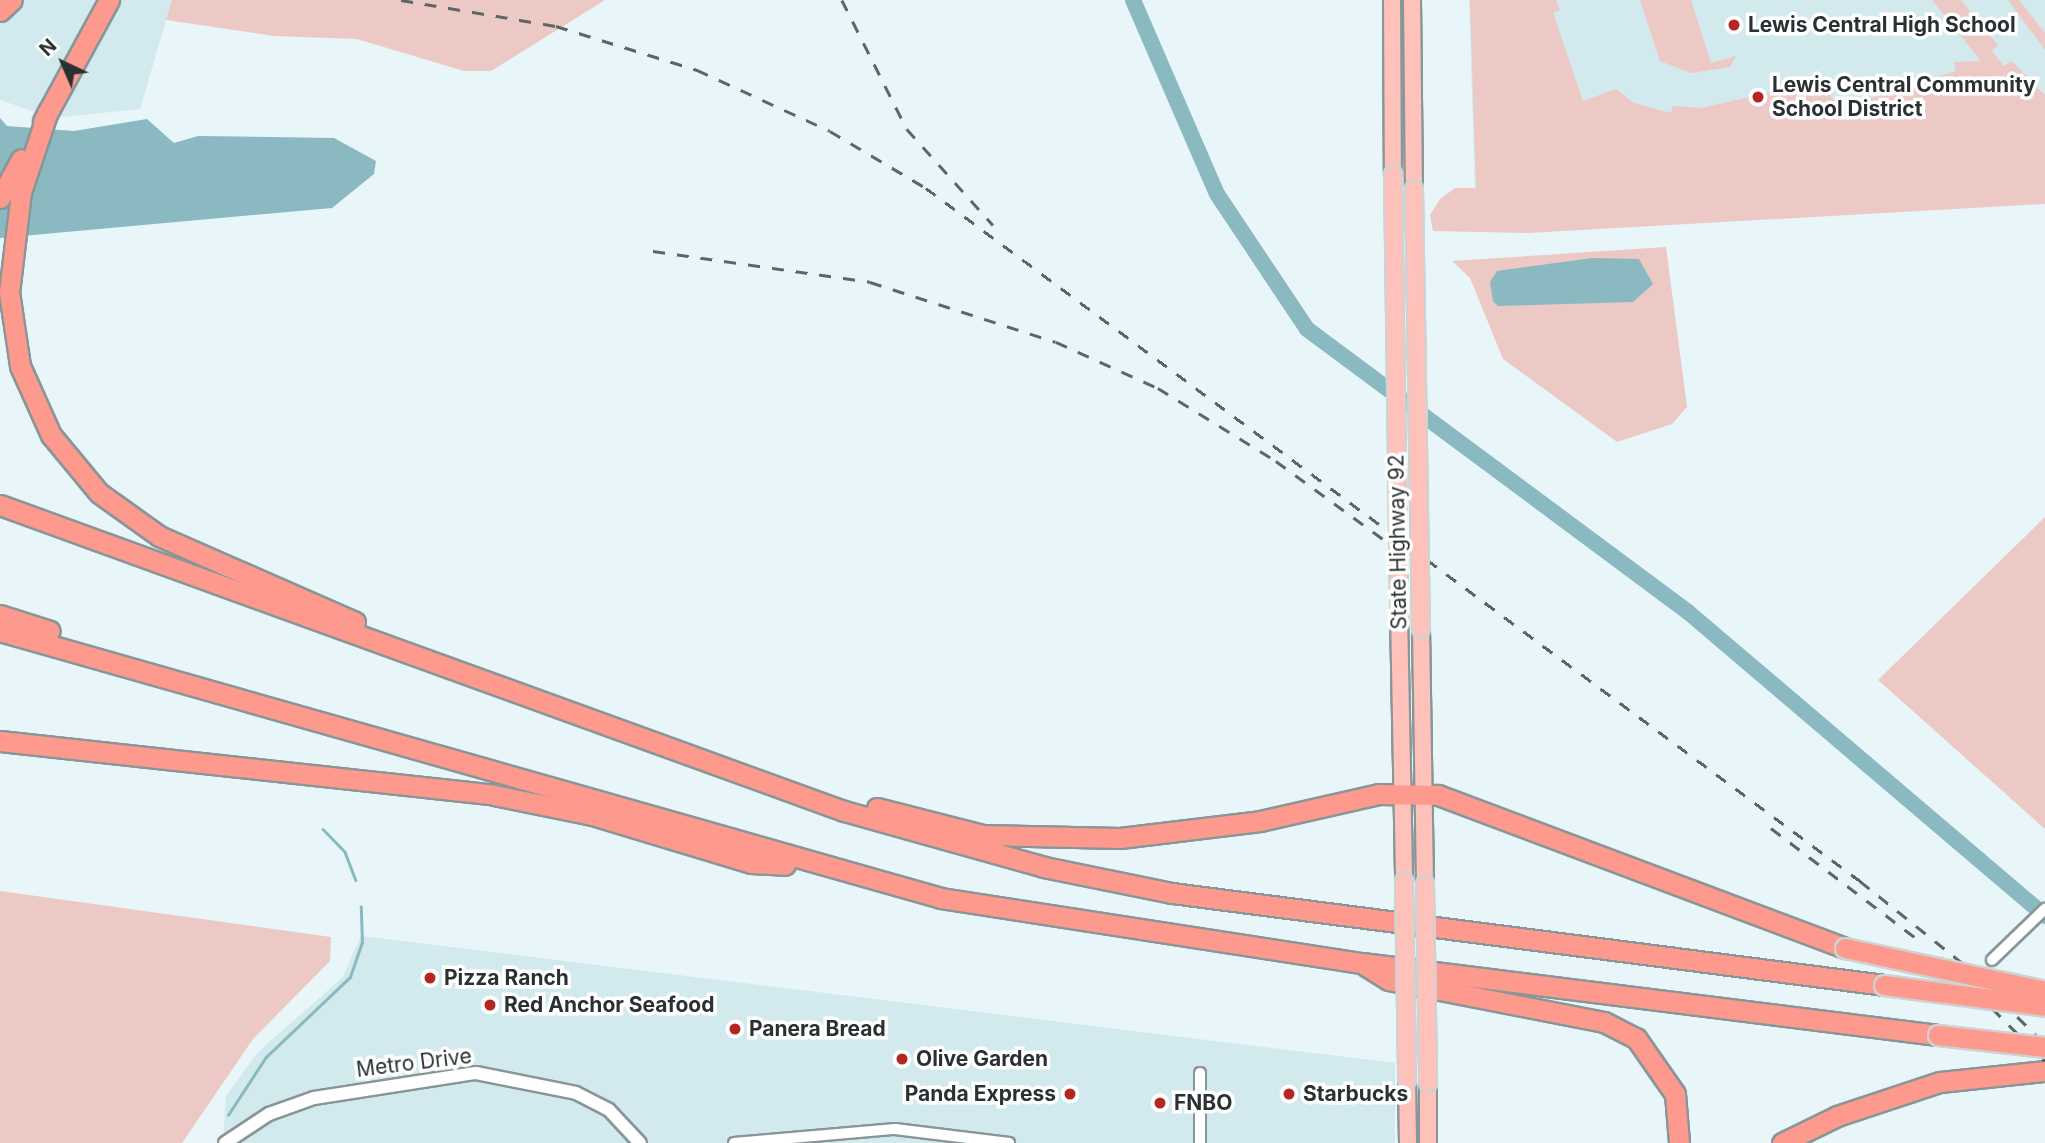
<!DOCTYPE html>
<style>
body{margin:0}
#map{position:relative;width:2045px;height:1143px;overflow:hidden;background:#e8f6f9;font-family:Inter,sans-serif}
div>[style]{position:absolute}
.built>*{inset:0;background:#d2e9ed}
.green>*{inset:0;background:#ecc9c4}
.water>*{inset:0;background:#8ab9c2}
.stream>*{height:2.5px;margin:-1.25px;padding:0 1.25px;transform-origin:1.25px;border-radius:1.25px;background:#8ab9c2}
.river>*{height:16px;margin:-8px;padding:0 8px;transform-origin:8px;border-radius:8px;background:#8ab9c2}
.roads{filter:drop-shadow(2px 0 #899698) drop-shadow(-2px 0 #899698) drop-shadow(0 2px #899698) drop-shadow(0 -2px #899698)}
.minor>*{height:10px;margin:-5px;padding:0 5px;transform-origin:5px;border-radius:5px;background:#fff}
.tertiary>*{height:12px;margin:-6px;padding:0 6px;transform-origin:6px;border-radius:6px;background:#fff}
.primary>*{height:16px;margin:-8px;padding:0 8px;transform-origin:8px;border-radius:8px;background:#fec2bb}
.motorway>*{height:19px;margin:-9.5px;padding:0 9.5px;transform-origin:9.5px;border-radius:9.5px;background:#fd9a8d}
.rail>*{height:2.5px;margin-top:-1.25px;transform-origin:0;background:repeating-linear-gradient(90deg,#5d6567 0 12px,transparent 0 24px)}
.bridges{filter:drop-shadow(2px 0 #d0d2d2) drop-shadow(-2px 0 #d0d2d2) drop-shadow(0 2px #d0d2d2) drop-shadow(0 -2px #d0d2d2)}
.primary-bridge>*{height:16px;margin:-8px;padding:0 8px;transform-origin:8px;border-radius:8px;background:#fec2bb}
.motorway-bridge>*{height:19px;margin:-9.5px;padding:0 9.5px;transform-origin:9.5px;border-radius:9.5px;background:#fd9a8d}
.dots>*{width:19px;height:19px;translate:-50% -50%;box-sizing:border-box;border:4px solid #fff;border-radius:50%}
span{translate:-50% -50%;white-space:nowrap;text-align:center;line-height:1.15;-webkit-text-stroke:7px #fff;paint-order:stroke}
.poi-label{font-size:21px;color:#2b3132;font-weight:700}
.left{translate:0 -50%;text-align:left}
.right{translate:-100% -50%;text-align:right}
.street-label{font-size:21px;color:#2b3132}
.north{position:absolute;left:28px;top:28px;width:70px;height:70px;-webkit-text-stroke:5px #fff;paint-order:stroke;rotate:316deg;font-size:19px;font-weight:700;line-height:28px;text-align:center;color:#2b3132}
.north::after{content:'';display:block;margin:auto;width:24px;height:32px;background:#2b3132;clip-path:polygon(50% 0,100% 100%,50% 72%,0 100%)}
</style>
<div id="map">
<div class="built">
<div style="clip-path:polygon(0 0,172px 0,140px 109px,53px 118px,0 100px)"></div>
<div style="clip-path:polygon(1469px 0,2045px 0,2045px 195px,1476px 230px)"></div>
<div style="clip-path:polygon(361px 936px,1395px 1063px,1395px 1143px,223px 1143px,226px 1096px,258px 1052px,343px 977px)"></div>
</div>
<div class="green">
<div style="clip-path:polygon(172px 0,605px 0,491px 71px,464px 71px,357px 39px,274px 36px,166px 20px)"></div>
<div style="clip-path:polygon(1470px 0,1556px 0,1560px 10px,1553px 13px,1583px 101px,1616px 89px,1634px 103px,1671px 113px,1673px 106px,1702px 108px,1822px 80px,1832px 99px,1848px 106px,1956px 71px,1954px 62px,1981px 61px,1932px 0,1961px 0,1998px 45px,1992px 51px,2004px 66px,2012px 61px,2045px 95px,2045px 204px,1528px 233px,1433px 231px,1430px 215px,1440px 199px,1455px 188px,1476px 188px)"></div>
<div style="clip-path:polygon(1640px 0,1691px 0,1711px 63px,1736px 56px,1730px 67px,1691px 73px,1660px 61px)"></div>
<div style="clip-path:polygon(2008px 0,2019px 0,2045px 33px,2045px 50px)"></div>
<div style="clip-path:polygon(1666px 247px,1687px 407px,1672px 424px,1617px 442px,1503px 359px,1470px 278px,1452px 261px)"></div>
<div style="clip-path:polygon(2045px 517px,2045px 829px,1878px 680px)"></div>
<div style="clip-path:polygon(0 891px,331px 937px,330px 961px,253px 1039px,182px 1143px,0 1143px)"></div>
</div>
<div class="water">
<div style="clip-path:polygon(0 118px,7px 126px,74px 131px,147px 119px,174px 143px,198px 136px,334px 138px,376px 161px,374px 174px,332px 208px,0 238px)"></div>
<div style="clip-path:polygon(1592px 258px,1639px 259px,1653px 284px,1633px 302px,1498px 306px,1493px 301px,1490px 282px,1497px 271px)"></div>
</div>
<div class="stream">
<div style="left:323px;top:829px;width:32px;rotate:46deg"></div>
<div style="left:345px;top:852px;width:30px;rotate:69deg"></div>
<div style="left:228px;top:1115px;width:69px;rotate:-56.8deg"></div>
<div style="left:266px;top:1057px;width:116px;rotate:-43.6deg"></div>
<div style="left:350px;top:977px;width:36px;rotate:-71deg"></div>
<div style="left:362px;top:943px;width:36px;rotate:-92deg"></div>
</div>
<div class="river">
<div style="left:1133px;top:0;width:211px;rotate:66.6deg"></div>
<div style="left:1217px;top:194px;width:162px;rotate:56.3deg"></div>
<div style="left:1307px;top:329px;width:475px;rotate:36.6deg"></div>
<div style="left:1688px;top:612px;width:469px;rotate:40.4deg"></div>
</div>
<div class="roads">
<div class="minor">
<div style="left:1992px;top:960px;width:74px;rotate:-43.9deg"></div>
<div style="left:1200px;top:1073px;width:70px;rotate:90deg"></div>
<div style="left:734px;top:1143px;width:162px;rotate:-5deg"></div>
<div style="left:895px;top:1129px;width:115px;rotate:7deg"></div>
</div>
<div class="tertiary">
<div style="left:225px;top:1143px;width:53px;rotate:-33.4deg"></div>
<div style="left:269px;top:1114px;width:48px;rotate:-19.6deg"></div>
<div style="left:314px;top:1098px;width:164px;rotate:-8.8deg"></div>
<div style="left:476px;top:1073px;width:102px;rotate:11.3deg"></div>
<div style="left:576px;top:1093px;width:37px;rotate:27deg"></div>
<div style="left:609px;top:1110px;width:45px;rotate:46.8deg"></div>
</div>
<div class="primary">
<div style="left:1392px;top:0;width:174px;rotate:89.7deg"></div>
<div style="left:1412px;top:0;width:189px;rotate:89.4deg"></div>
<div style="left:1399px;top:613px;width:268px;rotate:88.9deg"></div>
<div style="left:1421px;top:629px;width:255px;rotate:89.1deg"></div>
<div style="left:1407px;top:1080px;width:63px;rotate:89.1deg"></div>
<div style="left:1428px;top:1083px;width:60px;rotate:90deg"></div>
</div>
<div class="motorway">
<div style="left:0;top:11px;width:16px;rotate:-43deg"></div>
<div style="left:48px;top:111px;width:85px;rotate:108.4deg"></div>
<div style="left:21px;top:192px;width:101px;rotate:96.8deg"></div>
<div style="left:9px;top:292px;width:75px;rotate:81.5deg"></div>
<div style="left:20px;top:366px;width:76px;rotate:65.8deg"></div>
<div style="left:51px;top:435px;width:75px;rotate:50.4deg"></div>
<div style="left:99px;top:493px;width:74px;rotate:35.6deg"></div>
<div style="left:159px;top:536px;width:214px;rotate:23.7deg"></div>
<div style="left:43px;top:121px;width:138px;rotate:-61.4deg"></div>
<div style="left:0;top:198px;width:44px;rotate:-61.7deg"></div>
<div style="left:0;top:505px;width:898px;rotate:19.93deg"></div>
<div style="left:844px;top:811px;width:208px;rotate:15.6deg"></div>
<div style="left:1044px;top:867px;width:131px;rotate:11.5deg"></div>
<div style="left:1172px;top:893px;width:718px;rotate:7.36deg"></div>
<div style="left:0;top:615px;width:52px;rotate:17.7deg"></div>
<div style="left:0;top:631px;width:978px;rotate:15.84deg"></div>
<div style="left:941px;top:898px;width:426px;rotate:8.8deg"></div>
<div style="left:1362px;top:963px;width:580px;rotate:7.13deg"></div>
<div style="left:0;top:741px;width:497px;rotate:6.2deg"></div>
<div style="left:494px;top:795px;width:100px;rotate:11.5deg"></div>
<div style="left:592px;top:815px;width:166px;rotate:16.8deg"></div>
<div style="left:751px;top:863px;width:34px;rotate:3deg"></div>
<div style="left:877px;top:808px;width:109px;rotate:14.3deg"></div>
<div style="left:983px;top:835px;width:137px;rotate:1.3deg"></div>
<div style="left:1120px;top:838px;width:141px;rotate:-6.9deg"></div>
<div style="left:1260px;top:821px;width:122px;rotate:-12.8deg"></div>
<div style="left:1379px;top:794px;width:59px;rotate:1deg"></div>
<div style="left:1438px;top:795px;width:435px;rotate:20.6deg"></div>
<div style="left:1366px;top:966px;width:26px;rotate:32deg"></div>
<div style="left:1388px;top:980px;width:220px;rotate:11deg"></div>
<div style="left:1604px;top:1022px;width:36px;rotate:27deg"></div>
<div style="left:1636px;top:1038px;width:68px;rotate:55.1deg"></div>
<div style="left:1675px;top:1094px;width:49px;rotate:85.3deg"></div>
<div style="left:1782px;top:1143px;width:61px;rotate:-26.1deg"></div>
<div style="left:1837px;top:1116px;width:108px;rotate:-18.3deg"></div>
<div style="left:1940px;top:1082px;width:106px;rotate:-6deg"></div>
</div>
</div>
<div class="rail">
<div style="left:401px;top:0;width:157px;rotate:9.5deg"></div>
<div style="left:556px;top:26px;width:148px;rotate:17.3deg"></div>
<div style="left:697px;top:70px;width:146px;rotate:24.6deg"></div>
<div style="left:830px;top:131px;width:112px;rotate:30.7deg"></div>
<div style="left:926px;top:188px;width:1163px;rotate:36.57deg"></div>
<div style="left:1860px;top:881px;width:136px;rotate:38.7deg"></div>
<div style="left:1966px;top:966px;width:111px;rotate:44.6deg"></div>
<div style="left:842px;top:0;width:144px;rotate:63.3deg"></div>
<div style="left:907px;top:129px;width:129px;rotate:48.1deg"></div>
<div style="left:653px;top:251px;width:219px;rotate:8.1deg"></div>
<div style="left:870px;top:282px;width:195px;rotate:17.9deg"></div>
<div style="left:1056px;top:342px;width:112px;rotate:24.3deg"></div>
<div style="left:1158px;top:388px;width:139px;rotate:31.7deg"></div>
<div style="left:1276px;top:461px;width:178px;rotate:36.1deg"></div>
<div style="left:1771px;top:828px;width:182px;rotate:37.2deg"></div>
<div style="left:1941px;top:957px;width:147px;rotate:45deg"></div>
</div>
<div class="bridges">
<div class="primary-bridge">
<div style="left:1393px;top:174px;width:439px;rotate:89.2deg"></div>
<div style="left:1414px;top:189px;width:440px;rotate:89.1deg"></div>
<div style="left:1404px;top:881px;width:199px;rotate:89.1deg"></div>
<div style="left:1425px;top:884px;width:199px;rotate:89.1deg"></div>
</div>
<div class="motorway-bridge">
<div style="left:1845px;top:948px;width:205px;rotate:12.1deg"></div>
<div style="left:1884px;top:985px;width:162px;rotate:7.4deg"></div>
<div style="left:1938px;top:1035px;width:108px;rotate:6.4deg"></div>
</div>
</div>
<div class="dots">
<div style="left:1734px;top:25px;background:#b52620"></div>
<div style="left:1758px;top:97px;background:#b52620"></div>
<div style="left:430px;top:978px;background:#b52620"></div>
<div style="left:490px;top:1005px;background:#b52620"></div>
<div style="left:735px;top:1029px;background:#b52620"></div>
<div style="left:902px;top:1059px;background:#b52620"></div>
<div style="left:1070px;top:1094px;background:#b52620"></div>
<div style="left:1289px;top:1094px;background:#b52620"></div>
<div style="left:1160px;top:1103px;background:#b52620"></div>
</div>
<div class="poi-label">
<span class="left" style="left:1748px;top:25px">Lewis Central High School</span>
<span class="left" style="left:1772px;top:97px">Lewis Central Community<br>School District</span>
<span class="left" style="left:444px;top:978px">Pizza Ranch</span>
<span class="left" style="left:504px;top:1005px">Red Anchor Seafood</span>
<span class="left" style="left:749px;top:1029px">Panera Bread</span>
<span class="left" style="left:916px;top:1059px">Olive Garden</span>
<span class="right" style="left:1056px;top:1094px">Panda Express</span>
<span class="left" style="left:1303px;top:1094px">Starbucks</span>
<span class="left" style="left:1174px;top:1103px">FNBO</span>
</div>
<div class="street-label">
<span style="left:1398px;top:542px;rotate:-91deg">State Highway 92</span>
<span style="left:414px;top:1063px;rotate:-7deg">Metro Drive</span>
</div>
<div class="north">N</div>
</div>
